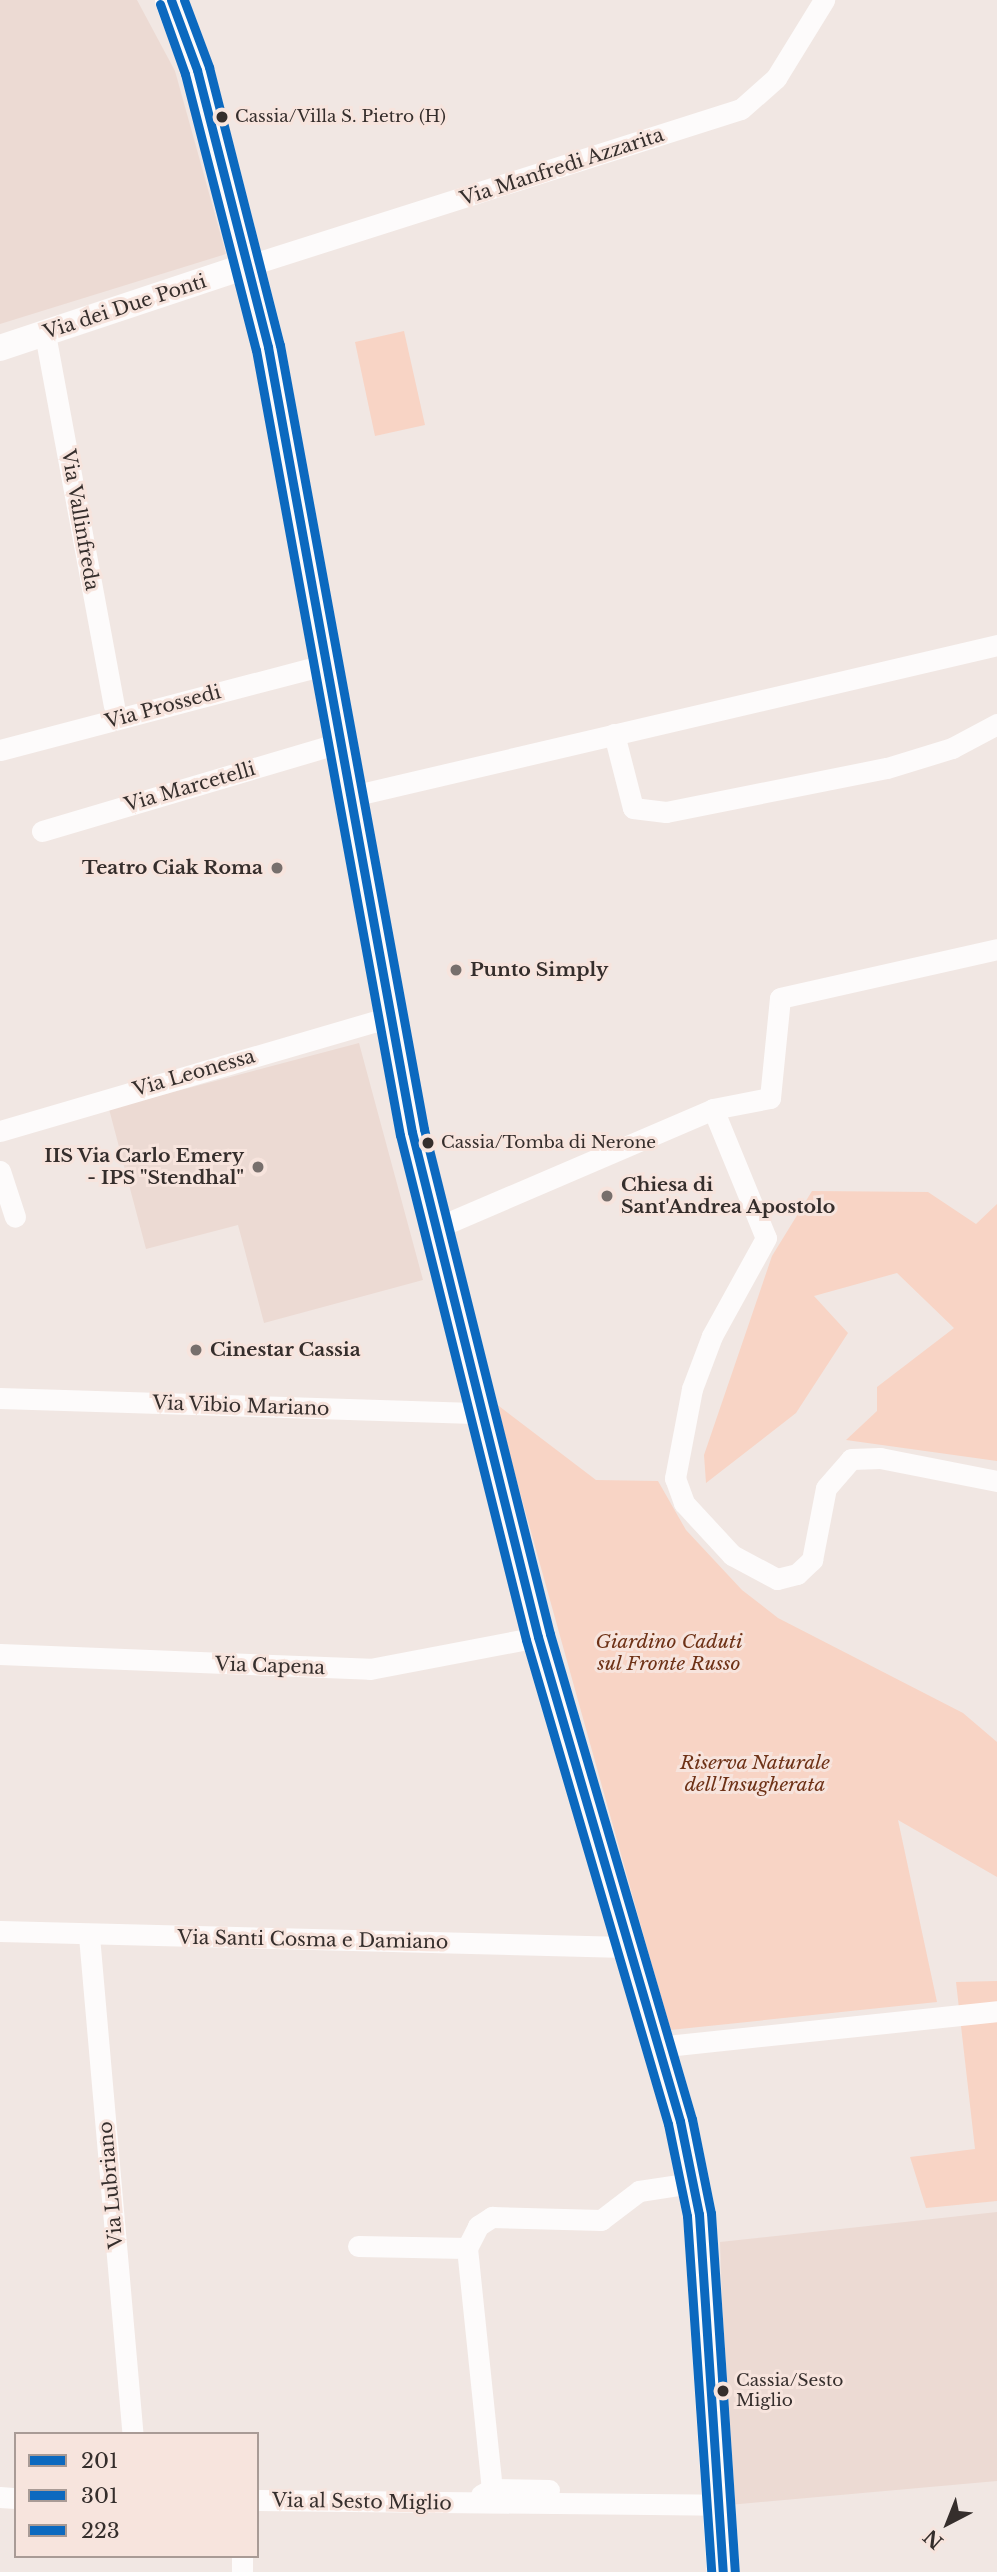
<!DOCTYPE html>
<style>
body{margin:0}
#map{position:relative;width:997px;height:2572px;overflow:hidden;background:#f1e7e3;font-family:"Libre Baskerville",serif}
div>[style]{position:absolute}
.built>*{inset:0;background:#ecdad3}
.green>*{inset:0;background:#f8d4c5}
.minor>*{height:21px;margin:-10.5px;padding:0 10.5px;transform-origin:10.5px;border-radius:10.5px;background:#fdfbfb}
.tertiary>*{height:26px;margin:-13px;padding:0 13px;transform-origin:13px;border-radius:13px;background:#fdfbfb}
.primary>*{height:33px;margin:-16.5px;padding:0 16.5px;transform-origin:16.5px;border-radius:16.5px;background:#fdfbfb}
.bus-1>*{height:9px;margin:-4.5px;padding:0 4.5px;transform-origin:4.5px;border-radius:4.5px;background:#0c69bf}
.bus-2>*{height:9px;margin:-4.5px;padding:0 4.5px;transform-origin:4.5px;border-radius:4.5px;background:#0c69bf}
.bus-3>*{height:9px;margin:-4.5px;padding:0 4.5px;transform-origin:4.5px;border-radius:4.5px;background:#0c69bf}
.dots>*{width:19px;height:19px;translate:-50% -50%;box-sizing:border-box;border:4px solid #f7e4dd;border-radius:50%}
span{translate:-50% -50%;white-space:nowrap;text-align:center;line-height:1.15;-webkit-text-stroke:6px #f7e4dd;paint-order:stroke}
.bus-label{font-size:17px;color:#352e2c}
.left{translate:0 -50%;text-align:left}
.street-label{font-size:19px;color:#352e2c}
.poi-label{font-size:19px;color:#352e2c;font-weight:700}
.right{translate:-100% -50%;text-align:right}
.park-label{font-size:19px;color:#6e3217;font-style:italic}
.legend{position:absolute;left:14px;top:2432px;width:245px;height:126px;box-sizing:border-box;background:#f7e4dd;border:2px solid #a99b96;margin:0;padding:9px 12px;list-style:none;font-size:21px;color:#352e2c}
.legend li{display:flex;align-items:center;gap:14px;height:35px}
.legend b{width:35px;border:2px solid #a99b96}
.north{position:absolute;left:913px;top:2488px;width:70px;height:70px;-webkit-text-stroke:5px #f7e4dd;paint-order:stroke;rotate:222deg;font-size:19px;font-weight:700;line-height:28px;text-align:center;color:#352e2c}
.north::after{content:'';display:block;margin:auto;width:24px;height:32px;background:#352e2c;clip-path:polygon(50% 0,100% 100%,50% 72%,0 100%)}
</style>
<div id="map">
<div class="built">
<div style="clip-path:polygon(0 0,137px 0,175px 71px,226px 254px,0 324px)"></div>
<div style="clip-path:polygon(359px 1043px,423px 1280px,264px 1323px,238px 1225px,146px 1249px,109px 1109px)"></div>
<div style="clip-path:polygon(997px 2212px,997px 2481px,729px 2505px,720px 2242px)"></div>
</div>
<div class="green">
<div style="clip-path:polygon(404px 331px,425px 425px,375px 436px,355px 342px)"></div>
<div style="clip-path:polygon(812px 1191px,928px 1192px,976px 1224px,997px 1204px,997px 1461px,846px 1440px,877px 1411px,877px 1387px,954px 1328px,897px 1273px,814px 1296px,848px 1333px,796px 1413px,706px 1483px,704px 1455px,772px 1256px)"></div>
<div style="clip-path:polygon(495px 1403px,596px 1480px,658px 1481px,686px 1530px,742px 1590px,778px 1618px,963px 1713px,997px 1742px,997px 1877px,898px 1820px,937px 2002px,670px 2030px)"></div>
<div style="clip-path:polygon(997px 1981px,997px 2201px,926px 2208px,910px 2157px,975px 2149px,956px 1982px)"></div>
</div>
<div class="minor">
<div style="left:250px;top:265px;width:515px;rotate:-17.63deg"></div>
<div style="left:741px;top:109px;width:47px;rotate:-41.5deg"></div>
<div style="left:776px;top:78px;width:92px;rotate:-58.4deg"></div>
<div style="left:45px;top:334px;width:378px;rotate:79.5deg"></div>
<div style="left:614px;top:734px;width:76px;rotate:75.6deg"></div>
<div style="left:633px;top:808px;width:33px;rotate:7deg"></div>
<div style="left:666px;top:812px;width:225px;rotate:-11.3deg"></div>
<div style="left:887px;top:768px;width:68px;rotate:-17.1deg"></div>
<div style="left:952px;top:748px;width:51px;rotate:-28.1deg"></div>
<div style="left:0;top:750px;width:336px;rotate:-14.7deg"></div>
<div style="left:348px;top:797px;width:667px;rotate:-13.18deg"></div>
<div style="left:42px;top:831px;width:310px;rotate:-16.5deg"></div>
<div style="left:713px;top:1109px;width:58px;rotate:-10.9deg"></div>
<div style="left:770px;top:1098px;width:100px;rotate:-84.3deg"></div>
<div style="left:780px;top:998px;width:222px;rotate:-12.7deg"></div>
<div style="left:0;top:1131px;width:405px;rotate:-16.3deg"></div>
<div style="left:0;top:1171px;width:48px;rotate:71.9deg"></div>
<div style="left:436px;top:1228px;width:301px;rotate:-23.2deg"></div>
<div style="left:713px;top:1109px;width:139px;rotate:67.7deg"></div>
<div style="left:766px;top:1238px;width:112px;rotate:118.9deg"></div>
<div style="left:712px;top:1336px;width:57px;rotate:110.7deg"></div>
<div style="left:692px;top:1389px;width:91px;rotate:100.8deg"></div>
<div style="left:675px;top:1478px;width:27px;rotate:70deg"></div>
<div style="left:684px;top:1503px;width:71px;rotate:47.3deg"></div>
<div style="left:732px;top:1555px;width:51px;rotate:28.1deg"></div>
<div style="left:777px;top:1579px;width:21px;rotate:-14deg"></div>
<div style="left:797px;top:1574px;width:21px;rotate:-43deg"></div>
<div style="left:812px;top:1560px;width:73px;rotate:-79deg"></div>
<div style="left:826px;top:1488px;width:38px;rotate:-49deg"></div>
<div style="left:851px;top:1459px;width:29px;rotate:-2deg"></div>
<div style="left:880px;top:1458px;width:119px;rotate:11.1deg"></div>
<div style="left:0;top:1398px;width:482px;rotate:1.8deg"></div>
<div style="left:0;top:1654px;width:370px;rotate:2.3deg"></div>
<div style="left:370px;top:1669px;width:171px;rotate:-10.8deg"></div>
<div style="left:0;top:1931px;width:626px;rotate:1.46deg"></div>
<div style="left:89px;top:1936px;width:500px;rotate:85deg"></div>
<div style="left:657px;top:2047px;width:342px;rotate:-6deg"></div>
<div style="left:358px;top:2246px;width:109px;rotate:1.1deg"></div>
<div style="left:467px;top:2248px;width:242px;rotate:84.1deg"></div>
<div style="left:467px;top:2248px;width:25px;rotate:-63deg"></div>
<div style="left:478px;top:2226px;width:17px;rotate:-33deg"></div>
<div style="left:492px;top:2217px;width:109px;rotate:1.6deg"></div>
<div style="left:601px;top:2220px;width:48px;rotate:-37.3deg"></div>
<div style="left:639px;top:2191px;width:54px;rotate:-8.6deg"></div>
<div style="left:481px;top:2495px;width:13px;rotate:-29deg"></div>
<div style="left:492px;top:2489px;width:57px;rotate:1deg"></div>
<div style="left:0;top:2497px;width:16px;rotate:4deg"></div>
<div style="left:257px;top:2500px;width:463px;rotate:0.6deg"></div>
<div style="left:242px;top:2556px;width:16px;rotate:90deg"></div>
</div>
<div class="tertiary">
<div style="left:0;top:348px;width:263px;rotate:-18.4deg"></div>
</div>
<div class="primary">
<div style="left:171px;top:0;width:75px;rotate:69.6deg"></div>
<div style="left:197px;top:70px;width:286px;rotate:75.6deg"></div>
<div style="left:268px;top:347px;width:798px;rotate:79.61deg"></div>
<div style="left:412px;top:1132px;width:520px;rotate:75.99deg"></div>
<div style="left:538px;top:1637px;width:504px;rotate:73.65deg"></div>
<div style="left:680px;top:2121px;width:95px;rotate:78.5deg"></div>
<div style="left:699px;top:2214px;width:359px;rotate:86.2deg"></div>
</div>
<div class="bus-1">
<div style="left:171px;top:0;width:75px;rotate:69.6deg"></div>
<div style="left:197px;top:70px;width:286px;rotate:75.6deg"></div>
<div style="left:268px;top:347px;width:798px;rotate:79.61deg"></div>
<div style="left:412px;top:1132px;width:520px;rotate:75.99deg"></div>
<div style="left:538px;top:1637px;width:504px;rotate:73.65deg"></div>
<div style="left:680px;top:2121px;width:95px;rotate:78.5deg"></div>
<div style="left:699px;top:2214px;width:359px;rotate:86.2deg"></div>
</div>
<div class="bus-2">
<div style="left:160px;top:4px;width:74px;rotate:70.3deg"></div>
<div style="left:185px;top:74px;width:285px;rotate:75.6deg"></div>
<div style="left:256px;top:350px;width:798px;rotate:79.61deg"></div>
<div style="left:400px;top:1135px;width:520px;rotate:75.99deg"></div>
<div style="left:526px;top:1640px;width:504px;rotate:73.65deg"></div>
<div style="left:668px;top:2124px;width:94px;rotate:78.3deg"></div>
<div style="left:687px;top:2216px;width:357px;rotate:86.1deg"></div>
</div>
<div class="bus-3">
<div style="left:184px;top:0;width:72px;rotate:69.5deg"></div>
<div style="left:209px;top:67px;width:287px;rotate:75.7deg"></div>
<div style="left:280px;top:345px;width:797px;rotate:79.59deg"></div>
<div style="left:424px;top:1129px;width:520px;rotate:75.99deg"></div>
<div style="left:550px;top:1634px;width:505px;rotate:73.68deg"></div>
<div style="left:692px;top:2119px;width:96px;rotate:78.6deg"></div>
<div style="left:711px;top:2213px;width:359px;rotate:86.2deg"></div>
</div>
<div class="dots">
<div style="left:222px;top:117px;background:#352e2c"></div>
<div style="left:277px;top:868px;background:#776f6c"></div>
<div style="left:456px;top:970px;background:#776f6c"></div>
<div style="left:428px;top:1143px;background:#352e2c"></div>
<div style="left:258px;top:1167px;background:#776f6c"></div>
<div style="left:607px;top:1196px;background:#776f6c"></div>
<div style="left:196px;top:1350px;background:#776f6c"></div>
<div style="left:723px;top:2391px;background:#352e2c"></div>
</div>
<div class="bus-label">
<span class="left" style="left:235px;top:117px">Cassia/Villa S. Pietro (H)</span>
<span class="left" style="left:441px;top:1143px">Cassia/Tomba di Nerone</span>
<span class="left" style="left:736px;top:2391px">Cassia/Sesto<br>Miglio</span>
</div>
<div class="street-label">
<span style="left:562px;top:167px;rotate:-18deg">Via Manfredi Azzarita</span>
<span style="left:125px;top:307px;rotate:-18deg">Via dei Due Ponti</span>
<span style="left:80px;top:520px;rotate:80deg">Via Vallinfreda</span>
<span style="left:163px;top:707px;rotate:-15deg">Via Prossedi</span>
<span style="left:190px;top:787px;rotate:-16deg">Via Marcetelli</span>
<span style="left:194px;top:1073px;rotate:-16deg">Via Leonessa</span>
<span style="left:241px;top:1406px;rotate:2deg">Via Vibio Mariano</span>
<span style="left:270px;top:1666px;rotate:2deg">Via Capena</span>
<span style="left:313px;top:1940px;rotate:1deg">Via Santi Cosma e Damiano</span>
<span style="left:111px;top:2185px;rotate:-95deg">Via Lubriano</span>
<span style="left:362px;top:2502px;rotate:1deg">Via al Sesto Miglio</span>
</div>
<div class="poi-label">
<span class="right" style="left:263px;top:868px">Teatro Ciak Roma</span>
<span class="left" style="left:470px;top:970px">Punto Simply</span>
<span class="right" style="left:244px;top:1167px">IIS Via Carlo Emery<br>- IPS "Stendhal"</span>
<span class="left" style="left:621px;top:1196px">Chiesa di<br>Sant'Andrea Apostolo</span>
<span class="left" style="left:210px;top:1350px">Cinestar Cassia</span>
</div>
<div class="park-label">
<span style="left:669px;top:1653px">Giardino Caduti<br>sul Fronte Russo</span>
<span style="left:755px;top:1774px">Riserva Naturale<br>dell'Insugherata</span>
</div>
<ul class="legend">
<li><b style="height:9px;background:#0c69bf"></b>201</li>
<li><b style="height:9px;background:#0c69bf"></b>301</li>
<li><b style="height:9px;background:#0c69bf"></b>223</li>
</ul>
<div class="north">N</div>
</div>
